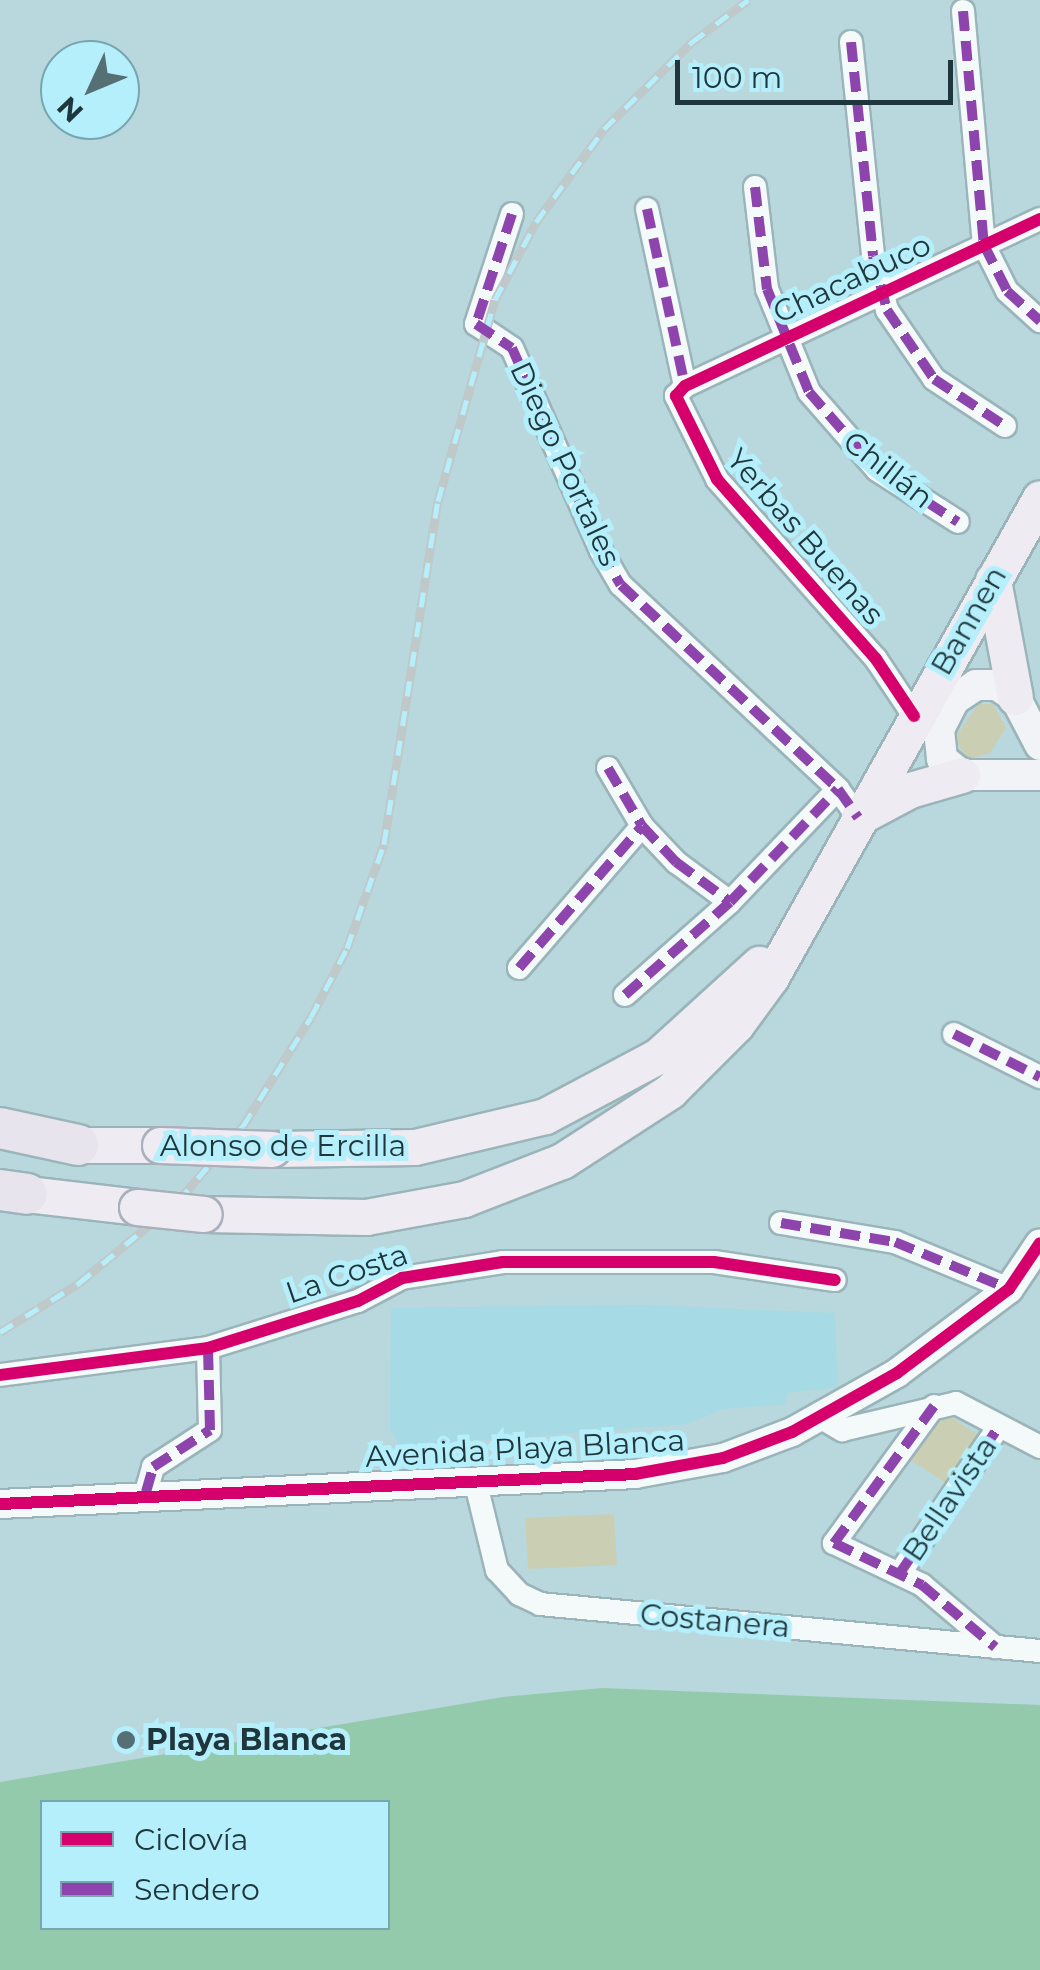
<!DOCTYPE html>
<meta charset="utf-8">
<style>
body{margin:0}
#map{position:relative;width:1040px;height:1970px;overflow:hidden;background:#b8d8de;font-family:Montserrat,sans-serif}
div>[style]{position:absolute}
.built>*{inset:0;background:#a6dae4}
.green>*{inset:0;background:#cacfb4}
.water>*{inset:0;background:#94caac}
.roads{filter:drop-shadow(2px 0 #9ab4b9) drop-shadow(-2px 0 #9ab4b9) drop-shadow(0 2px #9ab4b9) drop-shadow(0 -2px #9ab4b9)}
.minor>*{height:22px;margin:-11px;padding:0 11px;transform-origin:11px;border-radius:11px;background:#f4f9fa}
.tertiary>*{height:28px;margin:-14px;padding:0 14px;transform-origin:14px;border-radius:14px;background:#f4f9fa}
.secondary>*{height:30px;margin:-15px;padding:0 15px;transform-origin:15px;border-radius:15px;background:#f1f3f7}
.primary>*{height:35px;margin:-17.5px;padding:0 17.5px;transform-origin:17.5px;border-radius:17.5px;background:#eeecf2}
.motorway>*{height:40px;margin:-20px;padding:0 20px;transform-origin:20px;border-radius:20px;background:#e8e4ed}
.rail>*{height:9px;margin-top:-4.5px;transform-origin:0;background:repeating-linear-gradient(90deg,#b5effb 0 15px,#c0c9ca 0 30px);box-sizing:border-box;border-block:2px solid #c0c9ca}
.bridges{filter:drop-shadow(2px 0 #aab0bb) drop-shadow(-2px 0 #aab0bb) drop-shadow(0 2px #aab0bb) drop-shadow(0 -2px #aab0bb)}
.primary-bridge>*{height:35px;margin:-17.5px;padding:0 17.5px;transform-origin:17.5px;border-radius:17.5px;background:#eeecf2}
.quiet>*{height:10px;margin-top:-5px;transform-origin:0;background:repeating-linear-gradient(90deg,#8e44ad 0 20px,transparent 0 30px)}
.cycleway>*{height:12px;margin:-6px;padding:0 6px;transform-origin:6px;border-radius:6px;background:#d6006c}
.dots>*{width:28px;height:28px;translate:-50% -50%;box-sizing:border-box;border:5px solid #b5effb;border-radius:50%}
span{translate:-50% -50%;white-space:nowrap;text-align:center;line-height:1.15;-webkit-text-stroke:10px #b5effb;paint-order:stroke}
.street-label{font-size:30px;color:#1f373c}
.poi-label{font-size:30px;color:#1f373c;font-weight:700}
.left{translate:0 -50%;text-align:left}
.legend{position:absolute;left:40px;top:1800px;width:350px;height:130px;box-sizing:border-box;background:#b5effb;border:2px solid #79a5af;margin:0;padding:12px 18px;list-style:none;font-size:30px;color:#1f373c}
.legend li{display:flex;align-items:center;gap:20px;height:50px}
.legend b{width:50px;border:2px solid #79a5af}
.north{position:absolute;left:40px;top:40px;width:100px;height:100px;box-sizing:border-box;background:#b5effb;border:2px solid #79a5af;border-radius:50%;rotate:226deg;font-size:28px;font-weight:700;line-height:40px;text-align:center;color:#1f373c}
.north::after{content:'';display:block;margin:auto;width:35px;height:45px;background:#556f75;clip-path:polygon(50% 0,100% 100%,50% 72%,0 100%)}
.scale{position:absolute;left:675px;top:60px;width:278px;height:45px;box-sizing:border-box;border:5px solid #1f373c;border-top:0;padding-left:12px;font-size:30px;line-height:35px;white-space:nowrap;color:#1f373c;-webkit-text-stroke:8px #b5effb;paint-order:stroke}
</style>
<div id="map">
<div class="built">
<div style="clip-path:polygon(645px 1305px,835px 1313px,838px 1387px,788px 1393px,786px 1404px,724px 1409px,687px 1424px,435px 1444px,403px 1453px,390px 1429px,391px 1308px)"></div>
</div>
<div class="green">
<div style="clip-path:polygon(978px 704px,993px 704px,1006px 728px,990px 753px,967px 760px,955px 738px)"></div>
<div style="clip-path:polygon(937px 1408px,980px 1436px,949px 1485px,906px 1457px)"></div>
<div style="clip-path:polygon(614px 1514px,617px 1565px,528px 1569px,525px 1518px)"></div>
</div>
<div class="water">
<div style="clip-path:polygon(evenodd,602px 1688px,1040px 1705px,1040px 1970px,0 1970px,0 1782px,503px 1697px,602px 1688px,42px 1802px,388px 1802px,388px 1928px,42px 1928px,42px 1802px)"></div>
</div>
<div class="roads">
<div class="minor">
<div style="left:963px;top:11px;width:235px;rotate:84.9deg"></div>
<div style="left:984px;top:245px;width:51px;rotate:63.4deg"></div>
<div style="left:1007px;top:291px;width:45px;rotate:42.3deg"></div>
<div style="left:851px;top:42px;width:215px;rotate:84.1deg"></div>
<div style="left:873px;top:256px;width:56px;rotate:75.5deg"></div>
<div style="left:887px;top:310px;width:83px;rotate:55.7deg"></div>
<div style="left:934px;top:379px;width:85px;rotate:33.5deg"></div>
<div style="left:755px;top:187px;width:103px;rotate:83.3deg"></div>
<div style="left:767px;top:289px;width:111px;rotate:67.8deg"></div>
<div style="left:809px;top:392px;width:103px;rotate:48.9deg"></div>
<div style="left:877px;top:470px;width:96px;rotate:32.7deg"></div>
<div style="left:647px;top:209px;width:181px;rotate:77.9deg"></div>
<div style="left:512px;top:214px;width:116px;rotate:108.1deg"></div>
<div style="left:476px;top:324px;width:43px;rotate:33.7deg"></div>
<div style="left:512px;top:348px;width:222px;rotate:66.3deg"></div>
<div style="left:601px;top:551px;width:39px;rotate:60deg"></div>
<div style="left:621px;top:585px;width:298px;rotate:43.2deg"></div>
<div style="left:838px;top:789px;width:35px;rotate:55deg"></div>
<div style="left:914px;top:716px;width:69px;rotate:-123.7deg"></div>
<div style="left:876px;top:659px;width:240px;rotate:-131.5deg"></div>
<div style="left:717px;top:479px;width:93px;rotate:-116.3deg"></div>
<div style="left:676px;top:396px;width:13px;rotate:-48deg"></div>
<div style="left:685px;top:386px;width:392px;rotate:-25.2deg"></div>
<div style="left:608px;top:768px;width:67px;rotate:59.6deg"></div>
<div style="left:642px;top:826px;width:50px;rotate:46.6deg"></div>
<div style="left:676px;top:862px;width:67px;rotate:36.5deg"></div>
<div style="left:519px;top:968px;width:188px;rotate:-49.1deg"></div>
<div style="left:625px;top:995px;width:140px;rotate:-41.5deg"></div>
<div style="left:730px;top:902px;width:156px;rotate:-46.3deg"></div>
<div style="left:954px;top:1034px;width:96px;rotate:26.6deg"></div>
<div style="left:781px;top:1223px;width:116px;rotate:9.5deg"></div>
<div style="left:895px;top:1242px;width:123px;rotate:22.4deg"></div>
<div style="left:0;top:1375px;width:210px;rotate:-7.4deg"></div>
<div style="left:208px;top:1348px;width:157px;rotate:-17.4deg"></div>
<div style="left:358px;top:1301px;width:50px;rotate:-27.6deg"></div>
<div style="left:402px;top:1278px;width:102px;rotate:-9deg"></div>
<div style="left:503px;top:1262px;width:211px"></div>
<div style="left:714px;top:1262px;width:122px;rotate:8.5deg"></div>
<div style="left:934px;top:1406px;width:170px;rotate:126.1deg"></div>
<div style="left:834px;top:1543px;width:98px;rotate:25.5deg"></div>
<div style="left:922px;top:1585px;width:96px;rotate:40.3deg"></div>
<div style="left:820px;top:1417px;width:26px;rotate:31deg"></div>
<div style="left:842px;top:1430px;width:117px;rotate:-13.3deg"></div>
<div style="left:956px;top:1403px;width:95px;rotate:27.6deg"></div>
<div style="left:475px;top:1480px;width:93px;rotate:76.3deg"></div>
<div style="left:497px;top:1570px;width:33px;rotate:47deg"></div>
<div style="left:519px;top:1594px;width:23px;rotate:25deg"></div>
<div style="left:540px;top:1604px;width:502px;rotate:5.37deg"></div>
<div style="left:146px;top:1492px;width:26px;rotate:-74deg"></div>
<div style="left:153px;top:1467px;width:68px;rotate:-33deg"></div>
<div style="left:210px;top:1430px;width:82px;rotate:-91.4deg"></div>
<div style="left:900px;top:1573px;width:177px;rotate:-56deg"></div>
</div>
<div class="tertiary">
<div style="left:0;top:1504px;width:636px;rotate:-2.7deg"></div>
<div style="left:635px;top:1474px;width:89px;rotate:-10.3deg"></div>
<div style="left:723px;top:1458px;width:74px;rotate:-20.6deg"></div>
<div style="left:792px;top:1432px;width:120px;rotate:-29.3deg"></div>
<div style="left:897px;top:1373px;width:140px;rotate:-36.9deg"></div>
<div style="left:1009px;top:1289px;width:55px;rotate:-56deg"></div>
</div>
<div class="secondary">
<div style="left:997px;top:685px;width:21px;rotate:180deg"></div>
<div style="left:976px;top:685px;width:27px;rotate:146deg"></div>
<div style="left:954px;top:700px;width:34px;rotate:117deg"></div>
<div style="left:939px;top:730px;width:29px;rotate:84deg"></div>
<div style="left:942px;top:759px;width:26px;rotate:39deg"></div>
<div style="left:962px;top:775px;width:78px"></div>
<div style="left:997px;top:685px;width:22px;rotate:34deg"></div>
<div style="left:1015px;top:697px;width:54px;rotate:62.5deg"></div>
</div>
<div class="primary">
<div style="left:993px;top:580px;width:119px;rotate:79.4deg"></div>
<div style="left:859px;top:817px;width:58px;rotate:-27.9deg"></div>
<div style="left:910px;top:790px;width:54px;rotate:-16.1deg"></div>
<div style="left:78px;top:1145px;width:82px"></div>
<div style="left:272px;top:1149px;width:143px;rotate:-0.8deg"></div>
<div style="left:415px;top:1147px;width:134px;rotate:-13.4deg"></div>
<div style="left:545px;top:1116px;width:128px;rotate:-28deg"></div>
<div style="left:658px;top:1056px;width:137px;rotate:-42.3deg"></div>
<div style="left:27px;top:1194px;width:111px;rotate:6.7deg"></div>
<div style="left:204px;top:1214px;width:162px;rotate:1.1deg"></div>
<div style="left:366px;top:1217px;width:100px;rotate:-10.4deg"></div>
<div style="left:464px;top:1199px;width:105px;rotate:-21.2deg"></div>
<div style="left:562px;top:1161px;width:129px;rotate:-32.9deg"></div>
<div style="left:670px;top:1091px;width:93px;rotate:-45deg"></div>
<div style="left:736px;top:1025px;width:59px;rotate:-53.9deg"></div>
<div style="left:771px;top:977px;width:549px;rotate:-60.68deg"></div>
</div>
<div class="motorway">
<div style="left:0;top:1128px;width:80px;rotate:12.3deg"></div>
<div style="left:0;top:1190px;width:27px;rotate:8deg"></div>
</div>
</div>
<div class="rail">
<div style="left:0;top:1332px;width:93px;rotate:-31.8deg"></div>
<div style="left:79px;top:1283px;width:129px;rotate:-39.6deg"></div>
<div style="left:178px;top:1201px;width:99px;rotate:-49.1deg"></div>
<div style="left:243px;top:1126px;width:128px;rotate:-58deg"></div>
<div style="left:311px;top:1017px;width:78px;rotate:-62.4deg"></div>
<div style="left:347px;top:948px;width:110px;rotate:-70.4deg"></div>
<div style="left:384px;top:844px;width:347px;rotate:-81.1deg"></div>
<div style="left:438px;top:501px;width:209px;rotate:-74.2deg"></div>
<div style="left:495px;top:300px;width:88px;rotate:-62.3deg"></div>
<div style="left:536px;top:222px;width:115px;rotate:-53.8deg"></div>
<div style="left:604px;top:129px;width:124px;rotate:-44.7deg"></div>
<div style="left:692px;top:42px;width:70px;rotate:-36.9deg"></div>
</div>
<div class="bridges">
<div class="primary-bridge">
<div style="left:160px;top:1145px;width:112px;rotate:2deg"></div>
<div style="left:137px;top:1207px;width:67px;rotate:6deg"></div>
</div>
</div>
<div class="quiet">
<div style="left:963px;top:11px;width:235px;rotate:84.9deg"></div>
<div style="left:984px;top:245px;width:51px;rotate:63.4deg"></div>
<div style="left:1007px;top:291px;width:45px;rotate:42.3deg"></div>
<div style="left:851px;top:42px;width:215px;rotate:84.1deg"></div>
<div style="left:873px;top:256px;width:56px;rotate:75.5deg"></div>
<div style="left:887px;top:310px;width:83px;rotate:55.7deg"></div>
<div style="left:934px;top:379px;width:85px;rotate:33.5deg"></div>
<div style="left:755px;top:187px;width:103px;rotate:83.3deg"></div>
<div style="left:767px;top:289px;width:111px;rotate:67.8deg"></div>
<div style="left:809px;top:392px;width:103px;rotate:48.9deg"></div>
<div style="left:877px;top:470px;width:96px;rotate:32.7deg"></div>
<div style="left:647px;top:209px;width:181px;rotate:77.9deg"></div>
<div style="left:512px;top:214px;width:116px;rotate:108.1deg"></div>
<div style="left:476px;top:324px;width:43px;rotate:33.7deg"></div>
<div style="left:512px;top:348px;width:222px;rotate:66.3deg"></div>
<div style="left:601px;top:551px;width:39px;rotate:60deg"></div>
<div style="left:621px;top:585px;width:298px;rotate:43.2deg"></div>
<div style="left:838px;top:789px;width:35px;rotate:55deg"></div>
<div style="left:608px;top:768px;width:67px;rotate:59.6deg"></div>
<div style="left:642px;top:826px;width:50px;rotate:46.6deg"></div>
<div style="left:676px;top:862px;width:67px;rotate:36.5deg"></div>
<div style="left:519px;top:968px;width:188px;rotate:-49.1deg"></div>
<div style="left:625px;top:995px;width:140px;rotate:-41.5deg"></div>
<div style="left:730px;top:902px;width:156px;rotate:-46.3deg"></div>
<div style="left:954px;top:1034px;width:96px;rotate:26.6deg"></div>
<div style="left:781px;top:1223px;width:116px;rotate:9.5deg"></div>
<div style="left:895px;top:1242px;width:123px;rotate:22.4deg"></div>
<div style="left:934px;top:1406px;width:170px;rotate:126.1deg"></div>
<div style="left:834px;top:1543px;width:98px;rotate:25.5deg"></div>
<div style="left:922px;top:1585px;width:96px;rotate:40.3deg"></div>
<div style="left:146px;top:1492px;width:26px;rotate:-74deg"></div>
<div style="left:153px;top:1467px;width:68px;rotate:-33deg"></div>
<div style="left:210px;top:1430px;width:82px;rotate:-91.4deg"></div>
<div style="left:900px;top:1573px;width:177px;rotate:-56deg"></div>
</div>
<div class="cycleway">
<div style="left:914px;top:716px;width:69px;rotate:-123.7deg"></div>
<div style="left:876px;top:659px;width:240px;rotate:-131.5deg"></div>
<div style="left:717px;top:479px;width:93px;rotate:-116.3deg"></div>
<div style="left:676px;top:396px;width:13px;rotate:-48deg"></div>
<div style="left:685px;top:386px;width:392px;rotate:-25.2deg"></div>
<div style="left:0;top:1375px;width:210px;rotate:-7.4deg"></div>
<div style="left:208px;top:1348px;width:157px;rotate:-17.4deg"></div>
<div style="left:358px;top:1301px;width:50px;rotate:-27.6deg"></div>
<div style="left:402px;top:1278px;width:102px;rotate:-9deg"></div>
<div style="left:503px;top:1262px;width:211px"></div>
<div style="left:714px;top:1262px;width:122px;rotate:8.5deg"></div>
<div style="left:0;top:1504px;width:636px;rotate:-2.7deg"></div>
<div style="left:635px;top:1474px;width:89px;rotate:-10.3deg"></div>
<div style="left:723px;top:1458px;width:74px;rotate:-20.6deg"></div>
<div style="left:792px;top:1432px;width:120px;rotate:-29.3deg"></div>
<div style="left:897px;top:1373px;width:140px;rotate:-36.9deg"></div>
<div style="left:1009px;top:1289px;width:55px;rotate:-56deg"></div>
</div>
<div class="dots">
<div style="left:126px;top:1740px;background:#556f75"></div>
</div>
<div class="street-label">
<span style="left:852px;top:279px;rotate:-25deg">Chacabuco</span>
<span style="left:565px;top:464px;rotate:65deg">Diego Portales</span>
<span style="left:888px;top:470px;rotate:38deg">Chillán</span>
<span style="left:805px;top:537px;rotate:49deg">Yerbas Buenas</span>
<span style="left:969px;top:621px;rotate:-60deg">Bannen</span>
<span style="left:283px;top:1146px">Alonso de Ercilla</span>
<span style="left:347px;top:1274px;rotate:-19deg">La Costa</span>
<span style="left:525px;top:1449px;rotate:-3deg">Avenida Playa Blanca</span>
<span style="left:950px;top:1499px;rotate:-56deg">Bellavista</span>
<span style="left:715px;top:1621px;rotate:5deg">Costanera</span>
</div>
<div class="poi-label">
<span class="left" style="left:146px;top:1740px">Playa Blanca</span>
</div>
<ul class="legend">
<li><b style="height:12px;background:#d6006c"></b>Ciclovía</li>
<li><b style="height:12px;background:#8e44ad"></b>Sendero</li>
</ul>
<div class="north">N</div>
<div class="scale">100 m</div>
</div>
